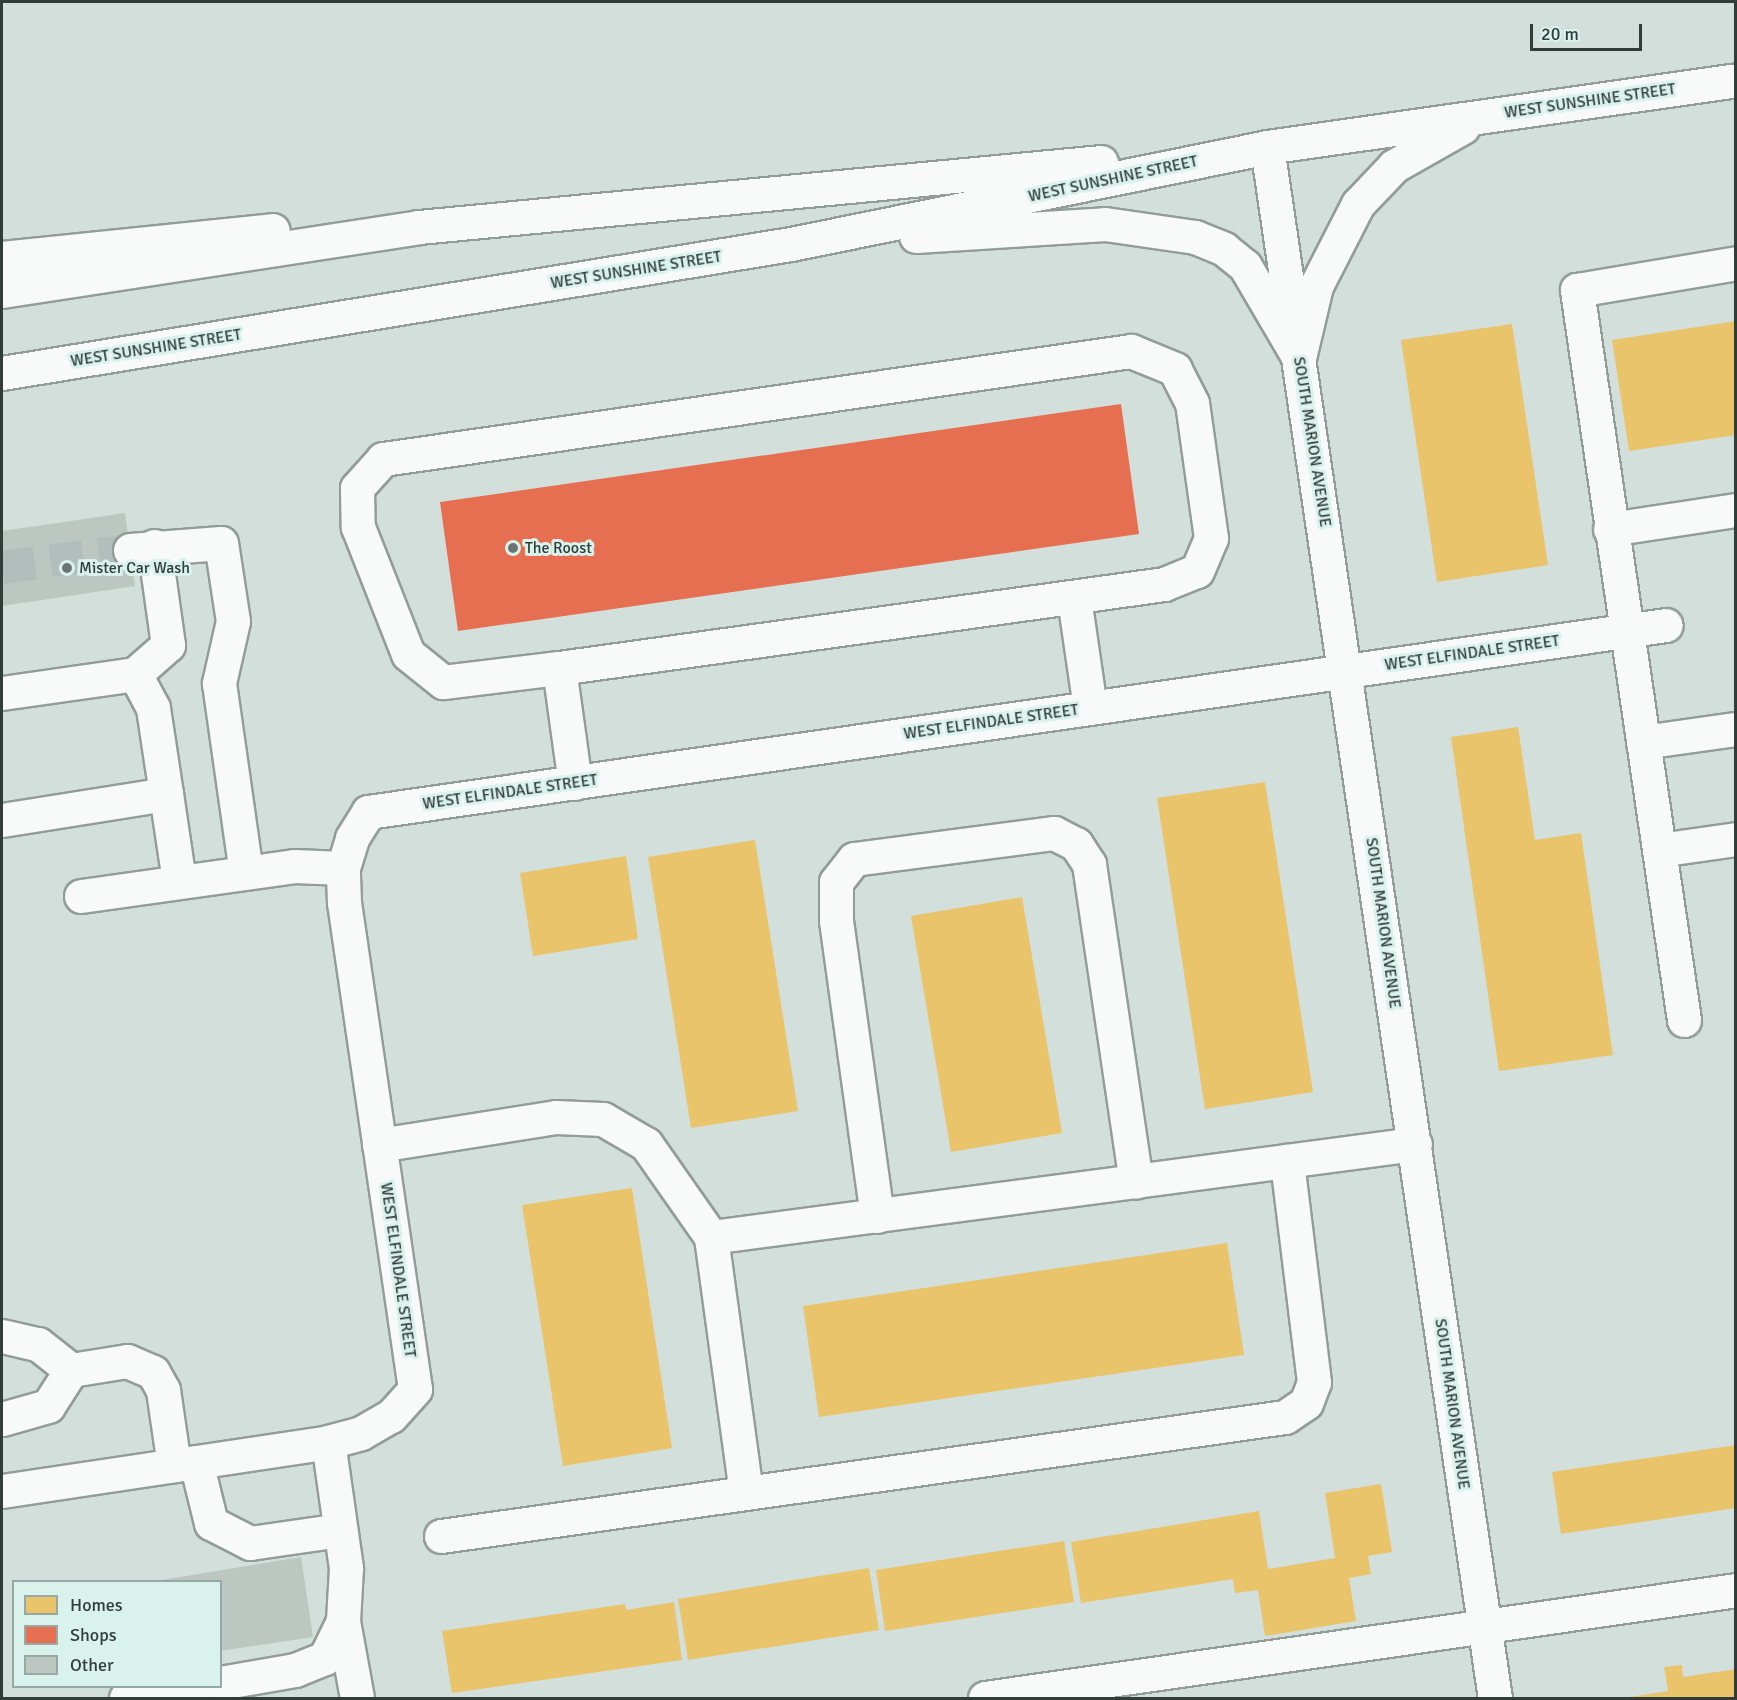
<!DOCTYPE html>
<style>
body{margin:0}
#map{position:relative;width:1737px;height:1700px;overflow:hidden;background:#d2dfdb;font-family:Signika,sans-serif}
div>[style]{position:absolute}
.homes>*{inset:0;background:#e9c46a}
.shops>*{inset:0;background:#e76f51}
.building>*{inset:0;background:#bbc7c0}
.minor-tunnel>*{height:33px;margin-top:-16.5px;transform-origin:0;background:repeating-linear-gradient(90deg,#b2bebb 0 33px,transparent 0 49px)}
.roads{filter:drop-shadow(2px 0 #929c99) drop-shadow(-2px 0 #929c99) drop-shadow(0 2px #929c99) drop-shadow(0 -2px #929c99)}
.minor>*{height:33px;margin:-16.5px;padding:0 16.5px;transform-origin:16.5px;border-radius:16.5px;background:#f8fafa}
.major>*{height:33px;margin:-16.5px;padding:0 16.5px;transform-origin:16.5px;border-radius:16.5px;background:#f8fafa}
.dots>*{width:16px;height:16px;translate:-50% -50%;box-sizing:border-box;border:3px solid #d9f2eb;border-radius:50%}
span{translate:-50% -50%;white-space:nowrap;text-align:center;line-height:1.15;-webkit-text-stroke:6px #d9f2eb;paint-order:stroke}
.street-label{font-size:16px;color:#323c39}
.poi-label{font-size:16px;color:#323c39}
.left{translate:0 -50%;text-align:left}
.frame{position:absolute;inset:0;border:3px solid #323c39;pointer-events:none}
.legend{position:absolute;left:12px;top:1580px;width:210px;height:108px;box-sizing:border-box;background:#d9f2eb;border:2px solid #96a9a4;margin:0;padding:8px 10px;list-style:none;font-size:18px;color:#323c39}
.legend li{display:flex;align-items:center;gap:12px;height:30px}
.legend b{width:30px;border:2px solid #96a9a4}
.scale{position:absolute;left:1530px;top:24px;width:112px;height:27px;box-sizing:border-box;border:3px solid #323c39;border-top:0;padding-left:8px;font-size:18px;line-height:21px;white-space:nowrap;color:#323c39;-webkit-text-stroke:4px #d9f2eb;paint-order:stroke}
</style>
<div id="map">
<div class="homes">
<div style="clip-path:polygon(1736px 321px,1736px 435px,1629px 451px,1612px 340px)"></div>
<div style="clip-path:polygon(1512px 324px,1548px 565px,1437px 582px,1401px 340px)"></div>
<div style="clip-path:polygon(1518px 727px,1535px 840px,1581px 833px,1613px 1055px,1499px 1071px,1451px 737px)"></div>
<div style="clip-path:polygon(1265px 782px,1313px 1092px,1205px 1109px,1157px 798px)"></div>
<div style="clip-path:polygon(755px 840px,798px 1111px,691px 1128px,648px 857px)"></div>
<div style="clip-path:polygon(626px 856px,638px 939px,533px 956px,520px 873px)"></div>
<div style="clip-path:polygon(1022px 897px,1062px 1133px,951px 1152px,911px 916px)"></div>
<div style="clip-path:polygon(632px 1188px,672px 1448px,563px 1466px,522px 1205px)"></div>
<div style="clip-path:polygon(1227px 1243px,1244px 1355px,819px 1417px,803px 1306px)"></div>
<div style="clip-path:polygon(1736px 1445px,1736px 1508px,1561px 1534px,1552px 1472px)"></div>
<div style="clip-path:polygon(1381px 1484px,1392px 1552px,1368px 1556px,1371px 1574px,1349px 1578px,1356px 1621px,1265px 1636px,1258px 1590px,1235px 1593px,1233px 1579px,1081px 1603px,1071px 1542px,1259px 1511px,1268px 1569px,1335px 1558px,1325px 1493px)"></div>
<div style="clip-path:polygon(1064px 1541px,1074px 1602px,885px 1631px,876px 1570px)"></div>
<div style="clip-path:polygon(869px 1568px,879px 1630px,688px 1660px,678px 1599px)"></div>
<div style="clip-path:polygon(674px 1602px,682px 1660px,452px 1693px,442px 1631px,625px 1604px,626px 1610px)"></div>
<div style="clip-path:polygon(1682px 1665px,1683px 1677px,1736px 1669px,1736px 1698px,1623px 1698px,1668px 1691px,1664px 1667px)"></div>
</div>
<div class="shops">
<div style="clip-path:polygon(1121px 404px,1139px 534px,458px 631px,440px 502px)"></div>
</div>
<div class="building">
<div style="clip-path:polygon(125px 513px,135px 586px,2px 606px,2px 531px)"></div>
<div style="clip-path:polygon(301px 1557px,313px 1637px,220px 1651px,220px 1582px,150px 1582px)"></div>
</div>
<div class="minor-tunnel">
<div style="left:2px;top:567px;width:129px;rotate:-7.6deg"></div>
</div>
<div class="roads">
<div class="minor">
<div style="left:1267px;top:147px;width:1568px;rotate:81.64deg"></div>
<div style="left:1610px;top:529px;width:127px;rotate:-8.6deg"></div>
<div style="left:130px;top:550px;width:91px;rotate:-4.4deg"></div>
<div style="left:221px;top:543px;width:79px;rotate:81.3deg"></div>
<div style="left:233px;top:621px;width:64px;rotate:102.7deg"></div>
<div style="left:219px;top:683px;width:191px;rotate:81.9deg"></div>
<div style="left:1074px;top:598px;width:111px;rotate:81.7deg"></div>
<div style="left:559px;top:668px;width:611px;rotate:-7.9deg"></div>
<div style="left:1164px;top:584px;width:35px;rotate:-22deg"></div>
<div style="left:1197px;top:571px;width:36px;rotate:-67deg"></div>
<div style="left:1211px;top:538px;width:136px;rotate:-98deg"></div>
<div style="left:1192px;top:403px;width:38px;rotate:-117deg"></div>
<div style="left:1175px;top:369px;width:48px;rotate:-157.8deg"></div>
<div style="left:1131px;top:351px;width:756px;rotate:171.78deg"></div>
<div style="left:383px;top:459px;width:39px;rotate:132deg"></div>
<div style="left:357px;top:488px;width:39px;rotate:89deg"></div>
<div style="left:358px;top:527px;width:136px;rotate:68.5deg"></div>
<div style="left:408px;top:654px;width:45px;rotate:38.7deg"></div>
<div style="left:443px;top:682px;width:117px;rotate:-6.9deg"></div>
<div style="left:559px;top:668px;width:116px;rotate:82.1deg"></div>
<div style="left:135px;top:674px;width:44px;rotate:-41.3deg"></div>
<div style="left:168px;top:645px;width:100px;rotate:-98deg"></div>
<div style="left:2px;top:693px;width:134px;rotate:-8.1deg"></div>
<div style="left:135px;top:674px;width:38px;rotate:62deg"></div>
<div style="left:153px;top:708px;width:87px;rotate:81.4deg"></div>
<div style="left:1643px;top:742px;width:94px;rotate:-8deg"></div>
<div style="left:2px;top:820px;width:166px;rotate:-9deg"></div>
<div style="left:166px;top:794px;width:88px;rotate:81.5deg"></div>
<div style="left:1659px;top:850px;width:78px;rotate:-8.1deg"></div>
<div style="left:81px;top:896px;width:215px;rotate:-8deg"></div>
<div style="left:294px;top:866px;width:49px;rotate:2.3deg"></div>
<div style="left:1684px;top:1020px;width:738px;rotate:-98.34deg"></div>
<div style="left:1577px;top:290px;width:161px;rotate:-9.6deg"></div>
<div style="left:379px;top:1145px;width:179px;rotate:-9deg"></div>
<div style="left:556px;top:1117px;width:47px;rotate:2.4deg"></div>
<div style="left:603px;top:1119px;width:50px;rotate:30.2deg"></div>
<div style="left:646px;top:1144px;width:113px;rotate:55deg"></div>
<div style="left:711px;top:1237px;width:710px;rotate:-7.53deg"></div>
<div style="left:877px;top:1216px;width:299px;rotate:-97.9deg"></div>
<div style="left:836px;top:920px;width:38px;rotate:-90deg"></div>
<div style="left:836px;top:882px;width:29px;rotate:-52deg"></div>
<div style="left:854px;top:859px;width:202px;rotate:-7.4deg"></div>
<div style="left:1054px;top:833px;width:25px;rotate:27deg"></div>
<div style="left:1076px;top:844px;width:24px;rotate:57deg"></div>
<div style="left:1089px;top:864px;width:321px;rotate:81.6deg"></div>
<div style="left:711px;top:1237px;width:258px;rotate:82.2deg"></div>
<div style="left:2px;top:1336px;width:37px;rotate:13deg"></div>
<div style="left:38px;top:1344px;width:42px;rotate:38.2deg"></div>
<div style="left:2px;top:1419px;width:48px;rotate:-15.8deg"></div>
<div style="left:48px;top:1406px;width:43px;rotate:-57.4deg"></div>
<div style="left:71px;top:1370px;width:57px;rotate:-9.1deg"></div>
<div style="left:127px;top:1361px;width:28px;rotate:23deg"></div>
<div style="left:153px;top:1372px;width:21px;rotate:61deg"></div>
<div style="left:163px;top:1390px;width:76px;rotate:81.7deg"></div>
<div style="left:196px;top:1462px;width:63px;rotate:76.2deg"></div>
<div style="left:211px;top:1523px;width:44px;rotate:27.1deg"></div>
<div style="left:250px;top:1543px;width:91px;rotate:-8.2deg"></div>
<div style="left:2px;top:1491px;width:330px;rotate:-8.5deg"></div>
<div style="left:328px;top:1442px;width:34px;rotate:-15deg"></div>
<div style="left:361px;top:1433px;width:34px;rotate:-30deg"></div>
<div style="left:391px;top:1416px;width:36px;rotate:-48deg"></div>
<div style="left:415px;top:1389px;width:491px;rotate:-98.3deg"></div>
<div style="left:344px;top:903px;width:35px;rotate:-92deg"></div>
<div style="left:343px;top:868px;width:31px;rotate:-73deg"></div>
<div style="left:352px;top:838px;width:31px;rotate:-58deg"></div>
<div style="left:368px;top:812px;width:1311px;rotate:-8.2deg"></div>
<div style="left:441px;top:1536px;width:852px;rotate:-8.03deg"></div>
<div style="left:1285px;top:1417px;width:25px;rotate:-34deg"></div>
<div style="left:1306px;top:1403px;width:22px;rotate:-69deg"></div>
<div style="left:1314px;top:1382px;width:223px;rotate:-97deg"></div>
<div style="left:343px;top:1621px;width:78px;rotate:79.7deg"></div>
<div style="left:220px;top:1683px;width:76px;rotate:-9.8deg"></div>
<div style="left:295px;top:1670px;width:32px;rotate:-22deg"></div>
<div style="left:325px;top:1658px;width:41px;rotate:-64.1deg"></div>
<div style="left:343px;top:1621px;width:53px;rotate:-86.8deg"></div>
<div style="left:346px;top:1568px;width:127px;rotate:-98.1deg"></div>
<div style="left:126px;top:1698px;width:72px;rotate:-9.6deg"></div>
<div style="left:985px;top:1698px;width:759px;rotate:-8.18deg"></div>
</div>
<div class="major">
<div style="left:916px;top:236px;width:189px;rotate:-3.6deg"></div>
<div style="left:1105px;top:224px;width:91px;rotate:8.2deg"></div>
<div style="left:1195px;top:237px;width:31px;rotate:22deg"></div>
<div style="left:1224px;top:249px;width:27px;rotate:39deg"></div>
<div style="left:1245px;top:266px;width:107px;rotate:59.6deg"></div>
<div style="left:2px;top:258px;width:272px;rotate:-5.9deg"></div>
<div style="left:2px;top:291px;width:422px;rotate:-8.7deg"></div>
<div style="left:419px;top:227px;width:685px;rotate:-5.44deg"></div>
<div style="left:1299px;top:358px;width:74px;rotate:-76.7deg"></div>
<div style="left:1316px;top:286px;width:92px;rotate:-62.9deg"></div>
<div style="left:1358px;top:204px;width:52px;rotate:-46.5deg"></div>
<div style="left:1394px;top:166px;width:79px;rotate:-29.5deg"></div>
<div style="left:2px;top:373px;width:799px;rotate:-9.29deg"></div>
<div style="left:791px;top:244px;width:486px;rotate:-11.5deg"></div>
<div style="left:1267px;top:147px;width:474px;rotate:-8.1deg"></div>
</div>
</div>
<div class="dots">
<div style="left:513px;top:548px;background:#6a7572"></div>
<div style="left:67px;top:568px;background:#6a7572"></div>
</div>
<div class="street-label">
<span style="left:1590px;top:101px;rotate:-8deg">WEST SUNSHINE STREET</span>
<span style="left:1113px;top:179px;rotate:-12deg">WEST SUNSHINE STREET</span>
<span style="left:636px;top:270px;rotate:-9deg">WEST SUNSHINE STREET</span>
<span style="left:156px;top:348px;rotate:-9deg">WEST SUNSHINE STREET</span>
<span style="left:1312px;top:442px;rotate:81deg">SOUTH MARION AVENUE</span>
<span style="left:1472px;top:653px;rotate:-8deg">WEST ELFINDALE STREET</span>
<span style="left:991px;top:722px;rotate:-8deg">WEST ELFINDALE STREET</span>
<span style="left:510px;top:792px;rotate:-8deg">WEST ELFINDALE STREET</span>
<span style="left:1383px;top:923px;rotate:82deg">SOUTH MARION AVENUE</span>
<span style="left:398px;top:1270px;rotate:82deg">WEST ELFINDALE STREET</span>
<span style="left:1452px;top:1404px;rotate:82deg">SOUTH MARION AVENUE</span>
</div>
<div class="poi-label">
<span class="left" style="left:525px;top:548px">The Roost</span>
<span class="left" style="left:79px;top:568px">Mister Car Wash</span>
</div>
<div class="frame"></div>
<ul class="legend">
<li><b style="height:16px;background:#e9c46a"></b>Homes</li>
<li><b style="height:16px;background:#e76f51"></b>Shops</li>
<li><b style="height:16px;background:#bbc7c0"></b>Other</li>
</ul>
<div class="scale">20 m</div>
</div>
